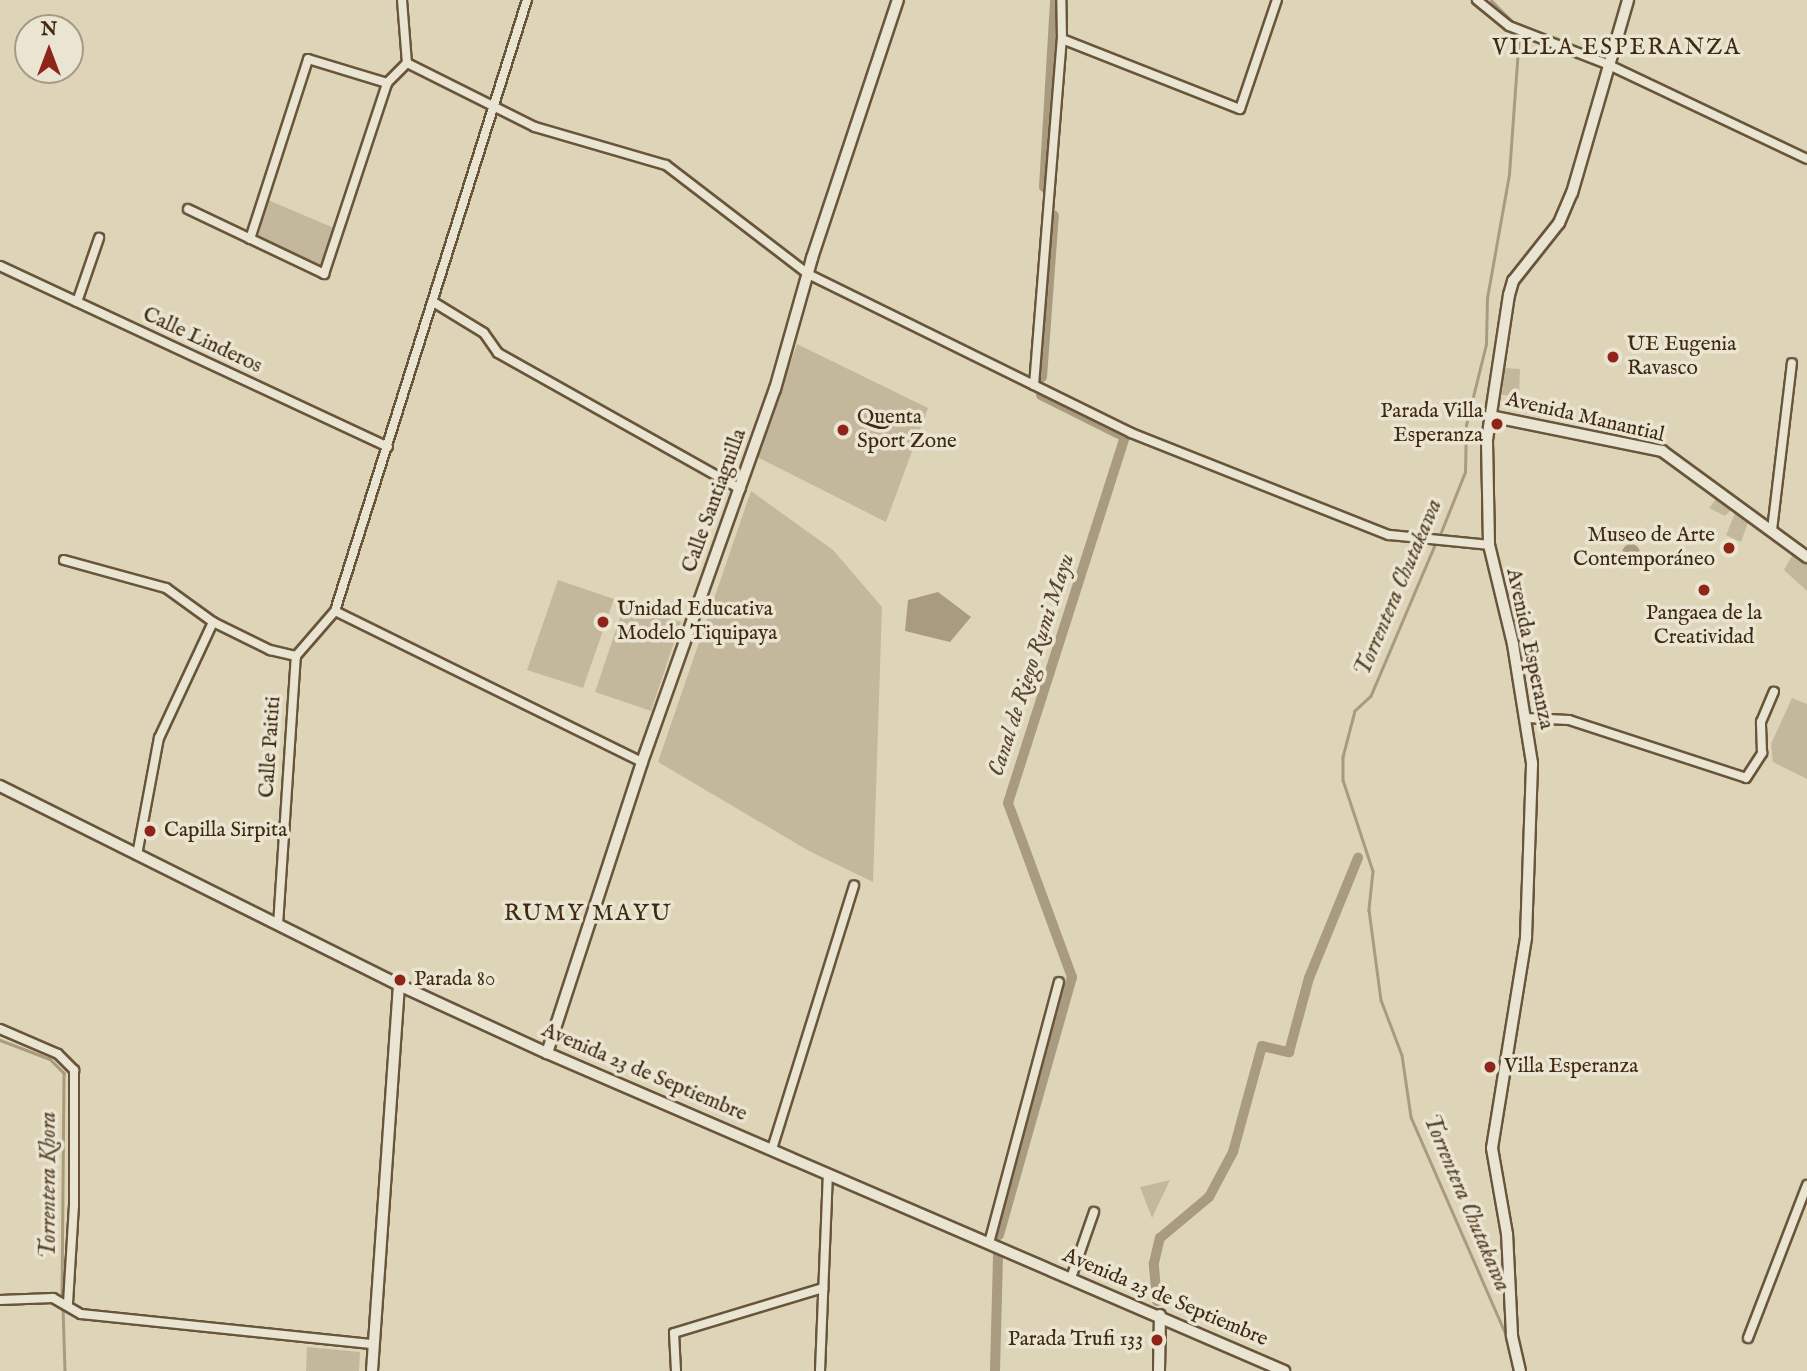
<!DOCTYPE html>
<meta charset="utf-8">
<style>
body{margin:0}
#map{position:relative;width:1807px;height:1371px;overflow:hidden;background:#ded5b9;font-family:"IM FELL English",serif}
div>[style]{position:absolute}
.green>*{inset:0;background:#c3b89c}
.water>*{inset:0;background:#a99b7f}
.round{border-radius:50%}
.stream>*{height:2.5px;margin:-1.25px;padding:0 1.25px;transform-origin:1.25px;border-radius:1.25px;background:#a99b7f}
.canal>*{height:10px;margin:-5px;padding:0 5px;transform-origin:5px;border-radius:5px;background:#a99b7f}
.roads{filter:drop-shadow(2px 0 #68553a) drop-shadow(-2px 0 #68553a) drop-shadow(0 2px #68553a) drop-shadow(0 -2px #68553a)}
.minor>*{height:8px;margin:-4px;padding:0 4px;transform-origin:4px;border-radius:4px;background:#eae4d2}
.tertiary>*{height:10px;margin:-5px;padding:0 5px;transform-origin:5px;border-radius:5px;background:#eae4d2}
.secondary>*{height:10px;margin:-5px;padding:0 5px;transform-origin:5px;border-radius:5px;background:#eae4d2}
.dots>*{width:19px;height:19px;translate:-50% -50%;box-sizing:border-box;border:4px solid #eae4d2;border-radius:50%}
span{translate:-50% -50%;white-space:nowrap;text-align:center;line-height:1.15;-webkit-text-stroke:7px #eae4d2;paint-order:stroke}
.street-label{font-size:21px;color:#412a0f}
.poi-label{font-size:21px;color:#412a0f}
.left{translate:0 -50%;text-align:left}
.right{translate:-100% -50%;text-align:right}
.neighbourhood-label{font-size:23px;color:#412a0f;letter-spacing:2px}
.water-label{font-size:23px;color:#5b462b;font-style:italic}
.north{position:absolute;left:14px;top:14px;width:70px;height:70px;box-sizing:border-box;background:#eae4d2;border:2px solid #a69a84;border-radius:50%;rotate:0deg;font-size:19px;font-weight:700;line-height:28px;text-align:center;color:#412a0f}
.north::after{content:'';display:block;margin:auto;width:24px;height:32px;background:#8f2418;clip-path:polygon(50% 0,100% 100%,50% 72%,0 100%)}
</style>
<div id="map">
<div class="green">
<div style="clip-path:polygon(268px 200px,334px 228px,322px 264px,318px 266px,258px 237px)"></div>
<div style="clip-path:polygon(797px 344px,928px 408px,886px 522px,757px 457px)"></div>
<div style="clip-path:polygon(1504px 368px,1520px 369px,1519px 396px,1502px 395px)"></div>
<div style="clip-path:polygon(751px 491px,833px 550px,882px 607px,873px 882px,809px 851px,658px 762px)"></div>
<div style="clip-path:polygon(1718px 497px,1733px 508px,1725px 516px,1709px 508px)"></div>
<div style="clip-path:polygon(1736px 511px,1749px 520px,1741px 542px,1726px 535px)"></div>
<div style="clip-path:polygon(1793px 554px,1807px 563px,1807px 591px,1784px 570px)"></div>
<div style="clip-path:polygon(558px 580px,614px 599px,583px 688px,527px 670px)"></div>
<div style="clip-path:polygon(625px 603px,681px 622px,651px 711px,595px 692px)"></div>
<div style="clip-path:polygon(1792px 698px,1807px 704px,1807px 779px,1773px 762px,1771px 744px)"></div>
<div style="clip-path:polygon(1170px 1180px,1152px 1218px,1140px 1187px)"></div>
<div style="clip-path:polygon(307px 1347px,360px 1352px,359px 1371px,306px 1371px)"></div>
</div>
<div class="water">
<div class="round" style="left:1622px;top:544px;width:18px;height:18px"></div>
<div style="clip-path:polygon(938px 592px,971px 617px,950px 642px,905px 631px,908px 600px)"></div>
</div>
<div class="stream">
<div style="left:1491px;top:0;width:30px;rotate:45deg"></div>
<div style="left:1439px;top:537px;width:70px;rotate:-68.2deg"></div>
<div style="left:1465px;top:472px;width:47px;rotate:-88.8deg"></div>
<div style="left:1466px;top:425px;width:83px;rotate:-76.1deg"></div>
<div style="left:1486px;top:344px;width:46px;rotate:-88.8deg"></div>
<div style="left:1487px;top:298px;width:126px;rotate:-79.9deg"></div>
<div style="left:1509px;top:174px;width:138px;rotate:-85.9deg"></div>
<div style="left:1436px;top:543px;width:166px;rotate:113deg"></div>
<div style="left:1371px;top:696px;width:22px;rotate:137deg"></div>
<div style="left:1355px;top:711px;width:48px;rotate:104.6deg"></div>
<div style="left:1343px;top:757px;width:23px;rotate:90deg"></div>
<div style="left:1343px;top:780px;width:96px;rotate:71.8deg"></div>
<div style="left:1373px;top:871px;width:39px;rotate:96deg"></div>
<div style="left:1369px;top:910px;width:91px;rotate:82.4deg"></div>
<div style="left:1381px;top:1000px;width:59px;rotate:69.1deg"></div>
<div style="left:1402px;top:1055px;width:63px;rotate:81.7deg"></div>
<div style="left:1411px;top:1117px;width:240px;rotate:66.4deg"></div>
<div style="left:0;top:1040px;width:53px;rotate:20.8deg"></div>
<div style="left:50px;top:1059px;width:20px;rotate:45deg"></div>
<div style="left:64px;top:1073px;width:227px;rotate:90.5deg"></div>
<div style="left:63px;top:1307px;width:64px;rotate:88.2deg"></div>
</div>
<div class="canal">
<div style="left:1044px;top:187px;width:187px;rotate:-86.6deg"></div>
<div style="left:1042px;top:377px;width:162px;rotate:-85.8deg"></div>
<div style="left:999px;top:1235px;width:268px;rotate:-74.2deg"></div>
<div style="left:1072px;top:977px;width:185px;rotate:-110.2deg"></div>
<div style="left:1008px;top:803px;width:384px;rotate:-72.3deg"></div>
<div style="left:1125px;top:437px;width:94px;rotate:-153.4deg"></div>
<div style="left:1157px;top:1301px;width:38px;rotate:-95deg"></div>
<div style="left:1154px;top:1263px;width:26px;rotate:-77deg"></div>
<div style="left:1160px;top:1238px;width:64px;rotate:-39.9deg"></div>
<div style="left:1209px;top:1197px;width:51px;rotate:-61.9deg"></div>
<div style="left:1233px;top:1152px;width:110px;rotate:-74.7deg"></div>
<div style="left:1262px;top:1046px;width:28px;rotate:13deg"></div>
<div style="left:1289px;top:1052px;width:77px;rotate:-74.9deg"></div>
<div style="left:1309px;top:978px;width:130px;rotate:-67.8deg"></div>
<div style="left:995px;top:1371px;width:117px;rotate:-88.5deg"></div>
</div>
<div class="roads">
<div class="minor">
<div style="left:402px;top:0;width:63px;rotate:85.5deg"></div>
<div style="left:407px;top:63px;width:143px;rotate:26.6deg"></div>
<div style="left:535px;top:127px;width:136px;rotate:16.2deg"></div>
<div style="left:666px;top:165px;width:179px;rotate:37.5deg"></div>
<div style="left:808px;top:274px;width:360px;rotate:26.2deg"></div>
<div style="left:1131px;top:433px;width:277px;rotate:21.6deg"></div>
<div style="left:1389px;top:535px;width:100px;rotate:5.7deg"></div>
<div style="left:1477px;top:0;width:41px;rotate:39.1deg"></div>
<div style="left:1509px;top:26px;width:105px;rotate:21.2deg"></div>
<div style="left:1607px;top:64px;width:221px;rotate:25.4deg"></div>
<div style="left:1062px;top:39px;width:191px;rotate:21.5deg"></div>
<div style="left:1240px;top:109px;width:115px;rotate:-71.3deg"></div>
<div style="left:188px;top:209px;width:151px;rotate:25.5deg"></div>
<div style="left:324px;top:274px;width:201px;rotate:-71.7deg"></div>
<div style="left:387px;top:83px;width:28px;rotate:-45deg"></div>
<div style="left:250px;top:239px;width:189px;rotate:-72.1deg"></div>
<div style="left:308px;top:59px;width:83px;rotate:16.9deg"></div>
<div style="left:0;top:266px;width:428px;rotate:25deg"></div>
<div style="left:77px;top:302px;width:68px;rotate:-71deg"></div>
<div style="left:435px;top:303px;width:57px;rotate:31.5deg"></div>
<div style="left:484px;top:333px;width:24px;rotate:55deg"></div>
<div style="left:498px;top:353px;width:278px;rotate:29.3deg"></div>
<div style="left:1034px;top:385px;width:347px;rotate:-85.4deg"></div>
<div style="left:1062px;top:39px;width:39px;rotate:-91deg"></div>
<div style="left:1772px;top:530px;width:168px;rotate:-83.2deg"></div>
<div style="left:64px;top:560px;width:106px;rotate:15.4deg"></div>
<div style="left:166px;top:588px;width:58px;rotate:35.9deg"></div>
<div style="left:213px;top:622px;width:64px;rotate:26.2deg"></div>
<div style="left:270px;top:650px;width:27px;rotate:13deg"></div>
<div style="left:335px;top:611px;width:342px;rotate:26.2deg"></div>
<div style="left:296px;top:656px;width:60px;rotate:-49.1deg"></div>
<div style="left:335px;top:611px;width:640px;rotate:-72.56deg"></div>
<div style="left:1526px;top:718px;width:43px;rotate:2.7deg"></div>
<div style="left:1569px;top:720px;width:186px;rotate:18.1deg"></div>
<div style="left:1746px;top:778px;width:30px;rotate:-57deg"></div>
<div style="left:1762px;top:753px;width:31px;rotate:-92deg"></div>
<div style="left:1761px;top:722px;width:33px;rotate:-67deg"></div>
<div style="left:137px;top:855px;width:119px;rotate:-79.4deg"></div>
<div style="left:159px;top:738px;width:128px;rotate:-65deg"></div>
<div style="left:278px;top:925px;width:270px;rotate:-86.2deg"></div>
<div style="left:0;top:1029px;width:63px;rotate:23.3deg"></div>
<div style="left:58px;top:1054px;width:23px;rotate:45deg"></div>
<div style="left:74px;top:1070px;width:135px;rotate:90deg"></div>
<div style="left:74px;top:1205px;width:99px;rotate:93.5deg"></div>
<div style="left:772px;top:1149px;width:276px;rotate:-72.7deg"></div>
<div style="left:989px;top:1243px;width:270px;rotate:-75deg"></div>
<div style="left:1071px;top:1278px;width:70px;rotate:-70.8deg"></div>
<div style="left:0;top:1300px;width:53px;rotate:-2.2deg"></div>
<div style="left:53px;top:1298px;width:32px;rotate:30deg"></div>
<div style="left:81px;top:1314px;width:294px;rotate:5.9deg"></div>
<div style="left:1748px;top:1338px;width:164px;rotate:-68.9deg"></div>
<div style="left:676px;top:1371px;width:38px;rotate:-93deg"></div>
<div style="left:674px;top:1333px;width:156px;rotate:-16.8deg"></div>
<div style="left:820px;top:1371px;width:197px;rotate:-87.7deg"></div>
</div>
<div class="tertiary">
<div style="left:547px;top:1053px;width:306px;rotate:-71.9deg"></div>
<div style="left:642px;top:762px;width:396px;rotate:-70.4deg"></div>
<div style="left:775px;top:389px;width:136px;rotate:-74.2deg"></div>
<div style="left:812px;top:258px;width:272px;rotate:-71.6deg"></div>
<div style="left:372px;top:1371px;width:387px;rotate:-86deg"></div>
</div>
<div class="secondary">
<div style="left:1490px;top:416px;width:176px;rotate:11.5deg"></div>
<div style="left:1662px;top:451px;width:180px;rotate:36.2deg"></div>
<div style="left:0;top:786px;width:446px;rotate:26.5deg"></div>
<div style="left:399px;top:985px;width:163px;rotate:24.7deg"></div>
<div style="left:547px;top:1053px;width:803px;rotate:23.34deg"></div>
<div style="left:1159px;top:1371px;width:56px;rotate:-89deg"></div>
<div style="left:1520px;top:1371px;width:37px;rotate:-103deg"></div>
<div style="left:1512px;top:1335px;width:101px;rotate:-92.8deg"></div>
<div style="left:1507px;top:1234px;width:87px;rotate:-99.9deg"></div>
<div style="left:1492px;top:1148px;width:214px;rotate:-80.8deg"></div>
<div style="left:1526px;top:937px;width:174px;rotate:-88deg"></div>
<div style="left:1532px;top:763px;width:121px;rotate:-99.1deg"></div>
<div style="left:1513px;top:644px;width:102px;rotate:-103.6deg"></div>
<div style="left:1489px;top:545px;width:105px;rotate:-91.1deg"></div>
<div style="left:1487px;top:440px;width:147px;rotate:-81.4deg"></div>
<div style="left:1509px;top:295px;width:15px;rotate:-74deg"></div>
<div style="left:1513px;top:281px;width:74px;rotate:-51.6deg"></div>
<div style="left:1559px;top:223px;width:33px;rotate:-67deg"></div>
<div style="left:1572px;top:193px;width:201px;rotate:-73.8deg"></div>
</div>
</div>
<div class="dots">
<div style="left:1613px;top:357px;background:#8f2418"></div>
<div style="left:1497px;top:424px;background:#8f2418"></div>
<div style="left:843px;top:430px;background:#8f2418"></div>
<div style="left:1729px;top:548px;background:#8f2418"></div>
<div style="left:1704px;top:590px;background:#8f2418"></div>
<div style="left:603px;top:622px;background:#8f2418"></div>
<div style="left:150px;top:831px;background:#8f2418"></div>
<div style="left:400px;top:980px;background:#8f2418"></div>
<div style="left:1490px;top:1067px;background:#8f2418"></div>
<div style="left:1157px;top:1340px;background:#8f2418"></div>
</div>
<div class="street-label">
<span style="left:202px;top:341px;rotate:25deg">Calle Linderos</span>
<span style="left:1585px;top:418px;rotate:13deg">Avenida Manantial</span>
<span style="left:715px;top:501px;rotate:-70deg">Calle Santiaguilla</span>
<span style="left:1529px;top:649px;rotate:78deg">Avenida Esperanza</span>
<span style="left:271px;top:747px;rotate:-86deg">Calle Paititi</span>
<span style="left:644px;top:1073px;rotate:23deg">Avenida 23 de Septiembre</span>
<span style="left:1165px;top:1298px;rotate:23deg">Avenida 23 de Septiembre</span>
</div>
<div class="poi-label">
<span class="left" style="left:1627px;top:357px">UE Eugenia<br>Ravasco</span>
<span class="right" style="left:1483px;top:424px">Parada Villa<br>Esperanza</span>
<span class="left" style="left:857px;top:430px">Quenta<br>Sport Zone</span>
<span class="right" style="left:1715px;top:548px">Museo de Arte<br>Contemporáneo</span>
<span class="left" style="left:617px;top:622px">Unidad Educativa<br>Modelo Tiquipaya</span>
<span style="left:1704px;top:626px">Pangaea de la<br>Creatividad</span>
<span class="left" style="left:164px;top:831px">Capilla Sirpita</span>
<span class="left" style="left:414px;top:980px">Parada 80</span>
<span class="left" style="left:1504px;top:1067px">Villa Esperanza</span>
<span class="right" style="left:1143px;top:1340px">Parada Trufi 133</span>
</div>
<div class="neighbourhood-label">
<span style="left:1617px;top:48px">VILLA ESPERANZA</span>
<span style="left:588px;top:914px">RUMY MAYU</span>
</div>
<div class="water-label">
<span style="left:1399px;top:588px;rotate:-67deg">Torrentera Chutakawa</span>
<span style="left:1032px;top:665px;rotate:-72deg">Canal de Riego Rumi Mayu</span>
<span style="left:49px;top:1185px;rotate:-90deg">Torrentera Khora</span>
<span style="left:1466px;top:1203px;rotate:67deg">Torrentera Chutakawa</span>
</div>
<div class="north">N</div>
</div>
